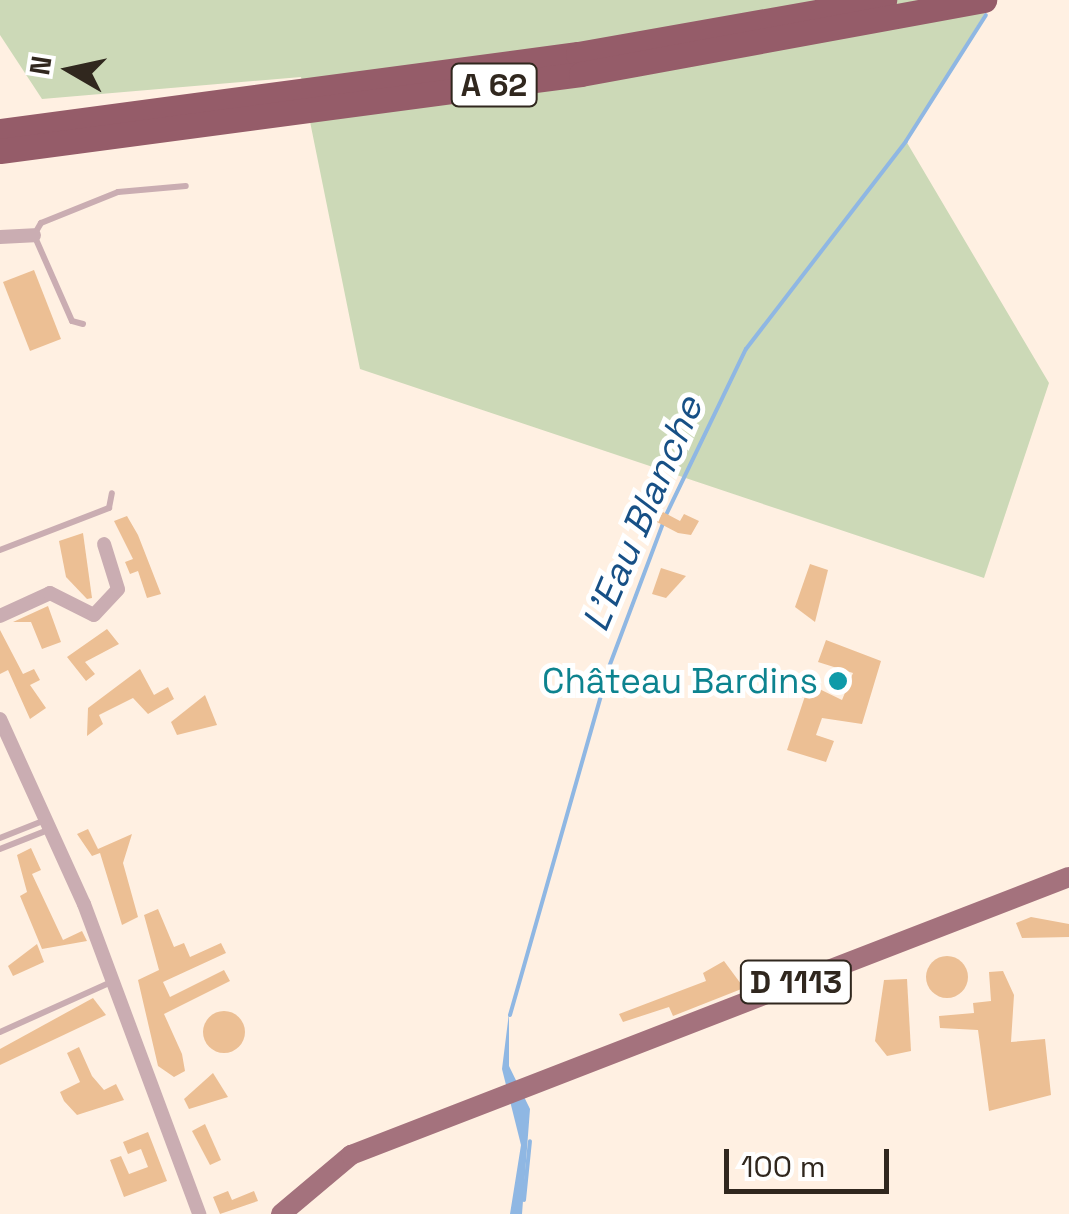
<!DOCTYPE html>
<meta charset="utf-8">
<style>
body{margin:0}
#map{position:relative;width:1069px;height:1214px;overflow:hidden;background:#fff0e2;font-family:"Space Grotesk",sans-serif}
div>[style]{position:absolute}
.green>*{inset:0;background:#ccd9b7}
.water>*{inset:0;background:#8fb7e3}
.stream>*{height:4px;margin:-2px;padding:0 2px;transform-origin:2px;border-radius:2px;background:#8fb7e3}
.building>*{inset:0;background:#ecbf94}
.round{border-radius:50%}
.service>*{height:6px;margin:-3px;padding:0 3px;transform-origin:3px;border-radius:3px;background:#caadb2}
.minor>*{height:14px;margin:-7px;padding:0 7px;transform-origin:7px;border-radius:7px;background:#caadb2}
.primary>*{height:20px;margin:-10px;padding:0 10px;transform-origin:10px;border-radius:10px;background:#a4727d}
.motorway>*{height:25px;margin:-12.5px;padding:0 12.5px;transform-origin:12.5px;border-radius:12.5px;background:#955c69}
.dots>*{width:28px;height:28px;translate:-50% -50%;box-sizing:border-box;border:5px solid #fff;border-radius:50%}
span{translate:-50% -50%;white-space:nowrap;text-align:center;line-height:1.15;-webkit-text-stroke:10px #fff;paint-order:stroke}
.shield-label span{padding:2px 8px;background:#fff;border:2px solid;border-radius:8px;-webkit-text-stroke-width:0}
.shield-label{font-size:32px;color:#30271e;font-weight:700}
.culture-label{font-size:35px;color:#0d838f}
.right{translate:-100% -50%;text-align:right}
.water-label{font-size:38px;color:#175086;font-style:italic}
.north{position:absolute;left:20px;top:20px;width:100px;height:100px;-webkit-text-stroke:8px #fff;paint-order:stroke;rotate:279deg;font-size:28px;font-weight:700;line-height:40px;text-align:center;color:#30271e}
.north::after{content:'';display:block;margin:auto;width:35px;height:45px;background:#30271e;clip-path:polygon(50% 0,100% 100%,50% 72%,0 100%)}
.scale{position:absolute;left:724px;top:1149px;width:165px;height:45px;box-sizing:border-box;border:5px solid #30271e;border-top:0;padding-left:12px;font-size:30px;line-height:35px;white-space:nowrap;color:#30271e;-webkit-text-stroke:8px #fff;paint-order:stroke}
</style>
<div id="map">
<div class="green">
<div style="clip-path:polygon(0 0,993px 0,906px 141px,1049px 383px,984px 578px,360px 369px,301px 77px,42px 99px,0 35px)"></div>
</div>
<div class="water">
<div style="clip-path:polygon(509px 1013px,509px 1066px,530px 1109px,522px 1214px,510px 1214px,521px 1145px,502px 1069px)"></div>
</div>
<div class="stream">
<div style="left:666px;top:515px;width:184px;rotate:-64.3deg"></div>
<div style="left:746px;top:349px;width:262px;rotate:-52.4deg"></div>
<div style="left:906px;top:141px;width:149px;rotate:-57.6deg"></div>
<div style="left:510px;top:1015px;width:362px;rotate:-74.1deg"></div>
<div style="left:609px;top:667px;width:154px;rotate:-69.4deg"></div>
<div style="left:524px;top:1200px;width:59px;rotate:-84.2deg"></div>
</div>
<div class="building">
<div style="clip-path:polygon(34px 270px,61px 339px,30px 351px,3px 282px)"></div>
<div style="clip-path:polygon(663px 512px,680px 521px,684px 514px,699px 521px,691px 535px,678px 533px,657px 522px)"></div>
<div style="clip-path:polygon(127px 516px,138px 535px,161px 594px,147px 598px,138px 571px,130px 574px,125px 562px,133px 559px,114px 521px)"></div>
<div style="clip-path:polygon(83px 533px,92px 598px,87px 599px,66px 577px,59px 541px)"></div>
<div style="clip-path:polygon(810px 564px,828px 570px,815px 622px,795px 607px)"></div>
<div style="clip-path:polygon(661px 568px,686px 576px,666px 598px,652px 594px)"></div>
<div style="clip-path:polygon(48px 606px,61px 642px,42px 649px,31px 622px,13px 622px)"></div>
<div style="clip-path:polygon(107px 629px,119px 644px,85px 662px,95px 674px,86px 681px,67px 657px)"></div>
<div style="clip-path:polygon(0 630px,23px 674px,34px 669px,40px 680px,30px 685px,46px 708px,30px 719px,8px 670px,0 674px)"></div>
<div style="clip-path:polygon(826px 640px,881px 661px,862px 724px,822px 718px,816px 735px,834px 741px,826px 762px,787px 750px,809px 684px,842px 700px,853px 673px,818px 662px)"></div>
<div style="clip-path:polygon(140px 669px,154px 695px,168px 687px,174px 699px,148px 714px,133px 698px,99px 715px,103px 724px,87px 736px,88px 708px)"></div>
<div style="clip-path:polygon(205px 695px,217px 725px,177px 735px,171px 722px)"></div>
<div style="clip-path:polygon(88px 829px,98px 849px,132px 834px,123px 863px,138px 917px,122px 925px,100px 853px,92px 856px,77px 834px)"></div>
<div style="clip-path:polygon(31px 848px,41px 870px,32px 874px,63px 940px,82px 931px,87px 941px,42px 949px,20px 896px,27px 892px,17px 855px)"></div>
<div style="clip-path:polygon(158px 909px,174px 947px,184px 943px,190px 957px,221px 943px,226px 953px,163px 982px,170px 997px,224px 970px,230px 981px,164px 1014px,182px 1054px,185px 1071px,174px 1077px,158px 1066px,138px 980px,159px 970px,144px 915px)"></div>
<div style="clip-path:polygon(1031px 917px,1069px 924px,1069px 937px,1022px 938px,1016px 923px)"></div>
<div style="clip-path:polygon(37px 944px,44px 962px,13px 976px,8px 966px)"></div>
<div class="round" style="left:926px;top:956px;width:42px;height:42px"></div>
<div style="clip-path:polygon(724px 961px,744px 988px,673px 1016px,669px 1007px,623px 1022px,619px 1014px,706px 981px,703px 973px)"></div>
<div style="clip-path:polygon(1003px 971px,1014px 995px,1011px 1042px,1045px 1039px,1051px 1095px,989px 1111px,978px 1030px,940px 1028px,939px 1016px,974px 1013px,973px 1003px,991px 1001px,989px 972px)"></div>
<div style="clip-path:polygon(907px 979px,911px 1051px,887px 1056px,875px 1041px,884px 980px)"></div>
<div style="clip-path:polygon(93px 998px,106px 1015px,0 1065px,0 1049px)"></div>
<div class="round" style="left:203px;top:1011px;width:42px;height:42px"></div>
<div style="clip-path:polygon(79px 1047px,92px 1076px,104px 1090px,116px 1084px,124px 1100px,77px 1115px,64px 1101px,60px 1092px,80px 1082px,67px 1053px)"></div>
<div style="clip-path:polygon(213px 1073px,228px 1097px,189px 1109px,184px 1099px)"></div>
<div style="clip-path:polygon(205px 1124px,221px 1160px,210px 1165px,192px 1131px)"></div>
<div style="clip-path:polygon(148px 1132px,167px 1181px,124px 1197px,110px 1160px,121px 1156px,129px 1174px,148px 1167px,141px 1149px,128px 1154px,123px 1142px)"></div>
<div style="clip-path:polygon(228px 1191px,232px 1200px,254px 1191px,258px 1201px,220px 1214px,213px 1197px)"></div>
</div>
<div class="service">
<div style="left:83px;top:324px;width:11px;rotate:-165deg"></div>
<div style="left:72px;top:321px;width:94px;rotate:-113.8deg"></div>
<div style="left:34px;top:235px;width:14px;rotate:-60deg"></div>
<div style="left:41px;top:223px;width:83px;rotate:-21.9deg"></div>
<div style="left:118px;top:192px;width:68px;rotate:-5deg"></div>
<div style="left:0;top:550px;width:117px;rotate:-21.1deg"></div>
<div style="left:109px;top:508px;width:15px;rotate:-79deg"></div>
<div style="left:0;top:838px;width:46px;rotate:-21.6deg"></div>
<div style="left:0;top:849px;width:52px;rotate:-21.6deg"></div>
<div style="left:0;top:1032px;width:122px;rotate:-24.2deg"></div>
</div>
<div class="minor">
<div style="left:0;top:237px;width:34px;rotate:-3deg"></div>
<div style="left:0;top:616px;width:55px;rotate:-24.7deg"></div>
<div style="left:50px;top:593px;width:49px;rotate:26.6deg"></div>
<div style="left:94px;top:615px;width:35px;rotate:-47deg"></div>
<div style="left:118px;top:589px;width:47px;rotate:-107.3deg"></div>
<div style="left:0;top:719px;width:203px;rotate:65.6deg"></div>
<div style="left:84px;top:904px;width:331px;rotate:69.6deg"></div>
</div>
<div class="primary">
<div style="left:281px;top:1214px;width:92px;rotate:-40.1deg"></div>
<div style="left:351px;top:1155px;width:770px;rotate:-21.17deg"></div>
</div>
<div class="motorway">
<div style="left:0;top:131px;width:583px;rotate:-7.59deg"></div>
<div style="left:578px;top:54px;width:311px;rotate:-10deg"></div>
<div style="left:0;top:151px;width:586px;rotate:-7.55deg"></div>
<div style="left:581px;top:74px;width:410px;rotate:-10.4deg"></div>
</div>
<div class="dots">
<div style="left:838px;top:681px;background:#0f9aa8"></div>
</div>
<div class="shield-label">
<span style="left:494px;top:85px">A 62</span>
<span style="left:796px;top:982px">D 1113</span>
</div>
<div class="culture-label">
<span class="right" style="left:818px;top:681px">Château Bardins</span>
</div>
<div class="water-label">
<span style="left:643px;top:514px;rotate:-67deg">L'Eau Blanche</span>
</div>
<div class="north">N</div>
<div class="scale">100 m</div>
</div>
